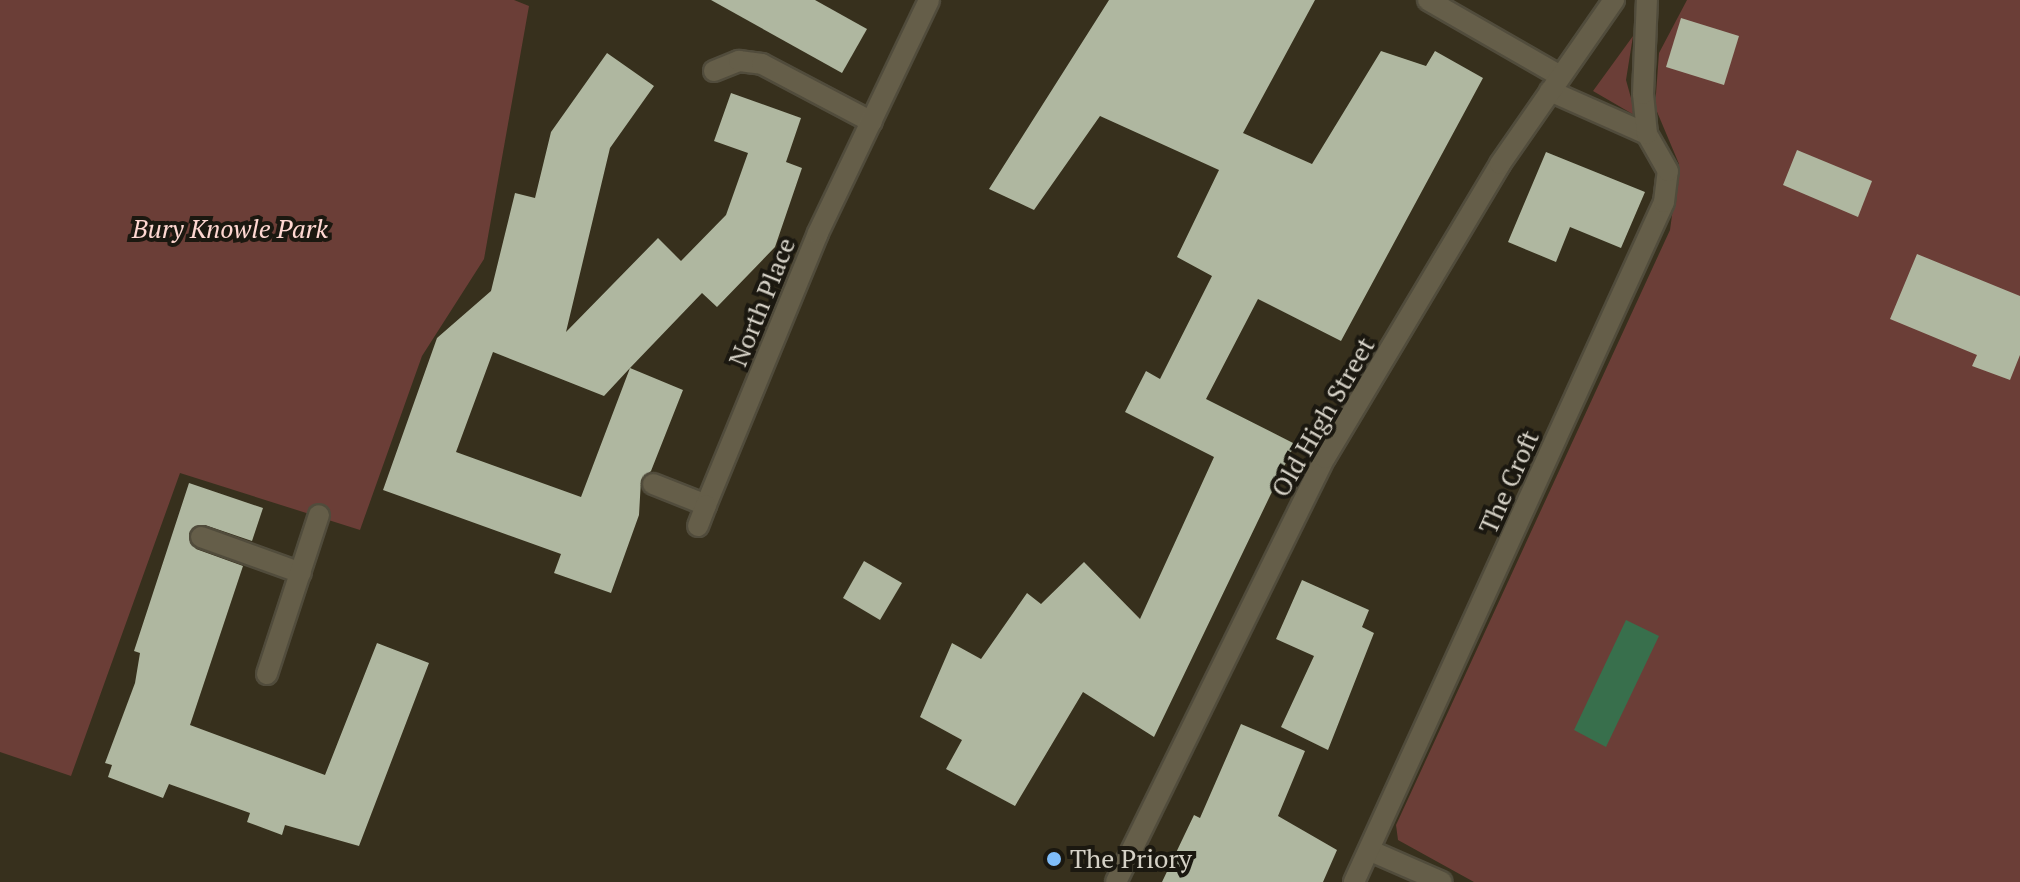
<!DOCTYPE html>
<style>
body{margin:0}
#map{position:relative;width:2020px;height:882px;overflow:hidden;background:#37301d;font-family:"PT Serif",serif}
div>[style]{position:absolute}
.green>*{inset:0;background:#6b3e37}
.water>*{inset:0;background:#386f4c}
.building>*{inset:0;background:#afb7a0}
.roads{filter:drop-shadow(2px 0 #514c3c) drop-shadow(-2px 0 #514c3c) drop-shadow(0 2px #514c3c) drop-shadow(0 -2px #514c3c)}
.minor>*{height:20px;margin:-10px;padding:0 10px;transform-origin:10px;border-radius:10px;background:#655e49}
.dots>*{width:22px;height:22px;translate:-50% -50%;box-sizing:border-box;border:4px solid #1b1810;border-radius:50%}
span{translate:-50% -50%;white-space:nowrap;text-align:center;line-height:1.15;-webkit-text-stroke:8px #1b1810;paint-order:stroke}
.park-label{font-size:26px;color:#fed7d1;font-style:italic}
.street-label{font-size:26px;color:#d5d1c6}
.poi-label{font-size:26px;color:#d5d1c6}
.left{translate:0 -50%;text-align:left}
</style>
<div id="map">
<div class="green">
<div style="clip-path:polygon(0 0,514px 0,529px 6px,484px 259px,422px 356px,360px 530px,180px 473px,71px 776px,0 752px)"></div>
<div style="clip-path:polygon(1687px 0,2020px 0,2020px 882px,1474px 882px,1398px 840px,1396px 825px,1670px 230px,1679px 164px,1655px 107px,1659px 53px)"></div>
<div style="clip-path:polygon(1633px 36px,1626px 80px,1636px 116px,1593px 91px)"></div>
</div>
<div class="water">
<div style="clip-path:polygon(1626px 620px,1659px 636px,1606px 747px,1574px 730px)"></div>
</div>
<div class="building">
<div style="clip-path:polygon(711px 0,815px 0,867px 29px,842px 73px)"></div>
<div style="clip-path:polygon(1109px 0,1315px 0,1243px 133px,1312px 164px,1381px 51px,1426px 66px,1435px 51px,1483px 78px,1341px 341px,1258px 299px,1206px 399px,1295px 444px,1154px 737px,1083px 692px,1015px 806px,946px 769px,962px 740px,920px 717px,952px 643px,981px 659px,1027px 593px,1041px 604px,1084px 562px,1140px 619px,1214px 457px,1125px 412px,1146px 371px,1160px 379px,1212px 276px,1177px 257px,1219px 170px,1100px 116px,1034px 210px,989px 189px)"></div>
<div style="clip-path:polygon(1681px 18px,1739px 36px,1724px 85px,1666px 67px)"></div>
<div style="clip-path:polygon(evenodd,607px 53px,654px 86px,610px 148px,566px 332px,658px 238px,681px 261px,726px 215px,748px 153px,714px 141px,731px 93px,801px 118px,786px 162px,802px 168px,775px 247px,717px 307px,702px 293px,630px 368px,683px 390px,651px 471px,641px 480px,639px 515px,611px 593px,554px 573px,561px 554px,383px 490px,437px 338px,491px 291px,515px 193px,535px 198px,551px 132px,607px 53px,493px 352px,604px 396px,630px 368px,581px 497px,456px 452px,493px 352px)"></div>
<div style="clip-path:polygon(1797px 150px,1872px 181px,1858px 217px,1783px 185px)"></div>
<div style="clip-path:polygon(1546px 152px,1645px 192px,1621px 248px,1570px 227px,1556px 262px,1508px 242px)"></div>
<div style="clip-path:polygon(1917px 254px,2020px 296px,2020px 355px,2010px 380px,1972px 366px,1977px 355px,1890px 319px)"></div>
<div style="clip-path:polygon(189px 483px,263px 508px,252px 541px,205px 525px,189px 533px,196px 549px,243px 566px,190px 725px,325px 775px,377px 643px,429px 663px,359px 846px,285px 825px,282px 835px,247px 822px,250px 813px,169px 784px,163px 798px,108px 777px,112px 765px,105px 763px,135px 683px,140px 653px,134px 651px)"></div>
<div style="clip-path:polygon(864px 561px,902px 583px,880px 620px,843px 598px)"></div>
<div style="clip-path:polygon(1302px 580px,1369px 610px,1362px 627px,1374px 633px,1328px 750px,1281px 727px,1314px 656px,1276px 639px)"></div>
<div style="clip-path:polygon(1241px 724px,1305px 751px,1278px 816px,1337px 850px,1323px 882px,1162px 882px,1194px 815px,1200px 818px)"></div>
</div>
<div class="roads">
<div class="minor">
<div style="left:1428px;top:0;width:152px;rotate:29.9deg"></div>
<div style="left:714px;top:71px;width:27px;rotate:-22deg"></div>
<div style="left:739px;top:61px;width:23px;rotate:7deg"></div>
<div style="left:762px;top:64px;width:124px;rotate:27.8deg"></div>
<div style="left:1550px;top:91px;width:106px;rotate:23.9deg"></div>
<div style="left:653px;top:484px;width:57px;rotate:21.6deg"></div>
<div style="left:706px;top:505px;width:294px;rotate:-67.6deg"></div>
<div style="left:818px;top:233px;width:258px;rotate:-64.5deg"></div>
<div style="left:698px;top:526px;width:22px;rotate:-69deg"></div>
<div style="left:201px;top:537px;width:106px;rotate:19.8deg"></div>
<div style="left:267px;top:674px;width:167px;rotate:-71.9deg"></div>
<div style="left:1371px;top:851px;width:77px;rotate:23.6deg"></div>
<div style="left:1116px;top:882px;width:473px;rotate:-63.8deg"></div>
<div style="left:1325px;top:458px;width:342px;rotate:-59.2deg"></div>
<div style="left:1500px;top:164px;width:200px;rotate:-55.2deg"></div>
<div style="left:1354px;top:882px;width:747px;rotate:-65.49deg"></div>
<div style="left:1664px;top:202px;width:31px;rotate:-83deg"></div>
<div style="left:1668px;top:171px;width:43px;rotate:-119.6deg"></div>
<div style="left:1647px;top:134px;width:40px;rotate:-95.7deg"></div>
<div style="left:1643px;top:94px;width:94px;rotate:-87.6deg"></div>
</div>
</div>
<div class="dots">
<div style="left:1054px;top:859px;background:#7fbdfa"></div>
</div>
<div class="park-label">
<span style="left:230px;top:229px">Bury Knowle Park</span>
</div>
<div class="street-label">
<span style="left:762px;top:302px;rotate:-68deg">North Place</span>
<span style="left:1323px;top:417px;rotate:-60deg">Old High Street</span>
<span style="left:1509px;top:482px;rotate:-66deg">The Croft</span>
</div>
<div class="poi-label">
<span class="left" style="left:1070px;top:859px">The Priory</span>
</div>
</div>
